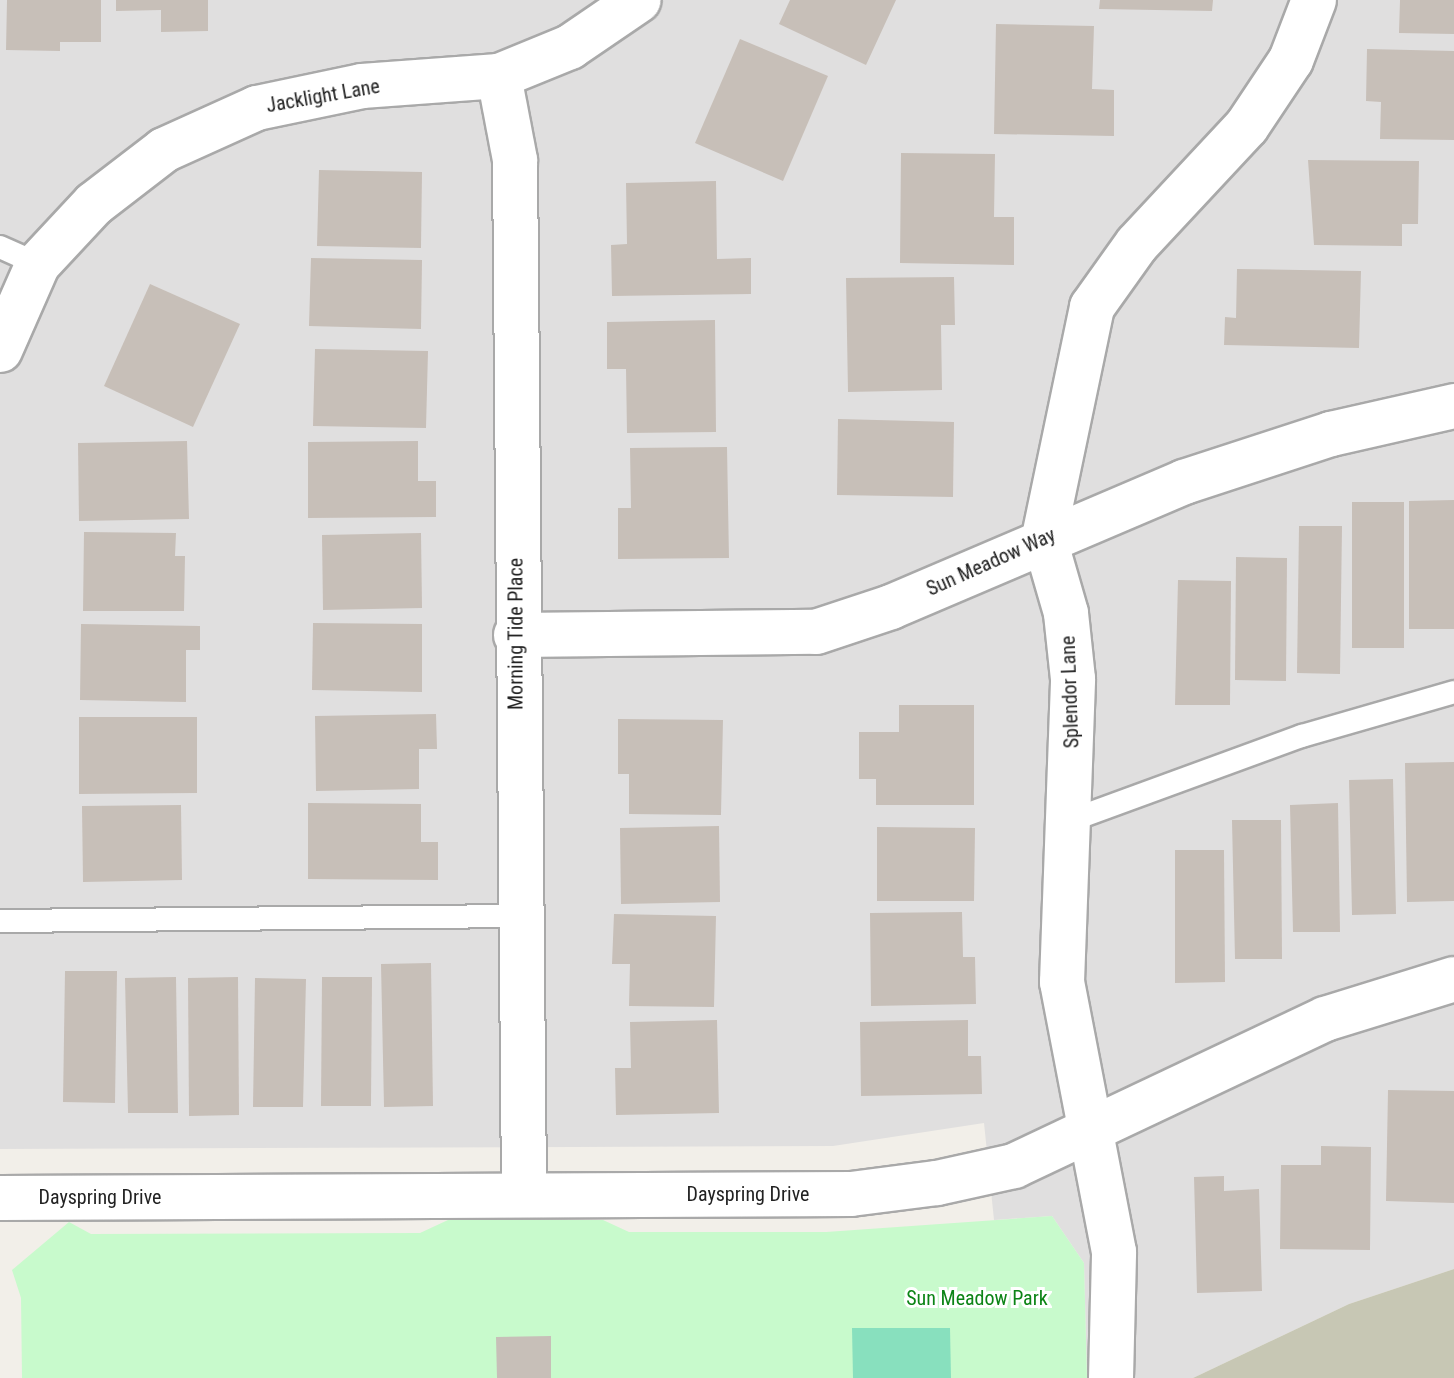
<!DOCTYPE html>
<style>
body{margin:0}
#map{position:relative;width:1454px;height:1378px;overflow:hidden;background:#f2efe9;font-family:"Roboto Condensed",sans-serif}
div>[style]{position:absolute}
.residential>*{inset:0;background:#e0dfdf}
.construction>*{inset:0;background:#c7c7b4}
.park>*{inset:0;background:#c8facc}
.pitch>*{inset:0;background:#88e0be}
.building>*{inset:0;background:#c7bfb8}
.roads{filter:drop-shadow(2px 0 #a9a9a9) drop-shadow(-2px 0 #a9a9a9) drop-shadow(0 2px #a9a9a9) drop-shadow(0 -2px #a9a9a9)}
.lane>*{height:22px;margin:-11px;padding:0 11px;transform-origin:11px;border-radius:11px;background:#fff}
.street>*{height:44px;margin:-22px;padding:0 22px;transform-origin:22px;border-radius:22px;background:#fff}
span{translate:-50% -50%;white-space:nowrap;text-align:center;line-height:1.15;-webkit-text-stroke:6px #fff;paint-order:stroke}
.street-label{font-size:20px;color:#222}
.park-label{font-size:20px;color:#0c8416}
</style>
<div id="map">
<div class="residential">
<div style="clip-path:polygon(0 0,1454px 0,1454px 1269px,1349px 1304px,1193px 1378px,1087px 1378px,1084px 1263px,1052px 1216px,994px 1220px,984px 1123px,833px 1146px,0 1149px)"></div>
</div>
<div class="construction">
<div style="clip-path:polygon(1454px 1269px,1454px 1378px,1193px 1378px,1349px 1304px)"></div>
</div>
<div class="park">
<div style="clip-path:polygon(1052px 1216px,1084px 1263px,1087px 1378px,22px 1378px,21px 1298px,12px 1270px,69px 1222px,91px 1234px,420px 1233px,448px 1220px,603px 1220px,629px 1232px,826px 1232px)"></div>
</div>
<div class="pitch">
<div style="clip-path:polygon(852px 1328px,950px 1328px,951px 1378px,853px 1378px)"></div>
</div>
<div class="building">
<div style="clip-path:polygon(7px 0,101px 0,101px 42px,60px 42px,60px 51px,6px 50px)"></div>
<div style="clip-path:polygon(116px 0,208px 0,208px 31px,161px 32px,161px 10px,116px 11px)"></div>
<div style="clip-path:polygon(790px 0,896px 0,866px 65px,779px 24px)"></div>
<div style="clip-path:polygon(1100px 0,1213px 0,1212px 11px,1099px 9px)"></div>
<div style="clip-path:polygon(1400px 0,1454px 0,1454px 34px,1399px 33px)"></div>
<div style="clip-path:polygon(996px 24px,1094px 26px,1092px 89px,1114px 90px,1114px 136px,994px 134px)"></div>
<div style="clip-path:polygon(740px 39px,828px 76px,783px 181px,695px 143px)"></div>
<div style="clip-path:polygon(1367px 49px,1454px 51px,1454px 140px,1380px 139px,1381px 102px,1366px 101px)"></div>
<div style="clip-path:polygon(901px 153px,995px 154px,994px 217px,1014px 217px,1014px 265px,900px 263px)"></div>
<div style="clip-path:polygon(1308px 160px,1419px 161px,1418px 224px,1402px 224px,1402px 246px,1314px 245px)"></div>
<div style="clip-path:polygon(319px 170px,422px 172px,421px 248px,317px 246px)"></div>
<div style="clip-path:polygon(716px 181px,717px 259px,751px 258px,751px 294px,612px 296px,611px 245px,627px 244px,626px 183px)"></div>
<div style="clip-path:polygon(311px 258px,422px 260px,421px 329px,309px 326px)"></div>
<div style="clip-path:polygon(1237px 269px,1361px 271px,1359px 348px,1224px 345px,1225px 317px,1236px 318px)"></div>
<div style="clip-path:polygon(954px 277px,955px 325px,941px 325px,942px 390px,848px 392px,846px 278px)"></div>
<div style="clip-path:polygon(150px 284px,240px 324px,193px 427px,104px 386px)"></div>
<div style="clip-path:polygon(715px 320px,716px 432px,627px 433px,626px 369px,607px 369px,607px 322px)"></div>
<div style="clip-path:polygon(315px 349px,428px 351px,426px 428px,313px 426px)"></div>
<div style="clip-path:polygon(838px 419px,954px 422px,953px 497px,837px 495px)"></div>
<div style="clip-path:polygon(187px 441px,189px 519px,79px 521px,78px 443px)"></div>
<div style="clip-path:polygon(418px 441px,418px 481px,436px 481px,436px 517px,308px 518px,308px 442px)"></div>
<div style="clip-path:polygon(727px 447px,729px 558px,618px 559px,618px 508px,631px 508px,630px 448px)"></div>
<div style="clip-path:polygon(1454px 500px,1454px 629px,1409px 629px,1409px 501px)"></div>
<div style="clip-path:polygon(1352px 502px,1404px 502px,1404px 648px,1352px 648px)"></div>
<div style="clip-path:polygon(1299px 526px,1342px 526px,1340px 674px,1297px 673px)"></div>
<div style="clip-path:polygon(84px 532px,176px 533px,175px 556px,185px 556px,184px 611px,83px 611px)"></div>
<div style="clip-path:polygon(421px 533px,422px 608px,323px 610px,322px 535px)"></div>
<div style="clip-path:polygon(1236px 557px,1287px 558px,1286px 681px,1235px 680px)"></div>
<div style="clip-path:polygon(1178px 580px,1231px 581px,1230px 705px,1175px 705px)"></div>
<div style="clip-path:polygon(313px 623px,422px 624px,422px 692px,312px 690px)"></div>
<div style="clip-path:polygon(81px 624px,200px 626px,200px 650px,186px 650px,186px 702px,80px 700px)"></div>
<div style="clip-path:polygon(899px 705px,974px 705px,974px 805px,876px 805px,876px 779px,859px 779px,859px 732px,899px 732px)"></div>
<div style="clip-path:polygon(436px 714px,437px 749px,419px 749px,419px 789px,316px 791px,315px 716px)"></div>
<div style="clip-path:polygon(79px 717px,197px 717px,197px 793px,79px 794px)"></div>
<div style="clip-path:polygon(618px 719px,723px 720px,721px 815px,629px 814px,629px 774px,618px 774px)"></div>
<div style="clip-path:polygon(1454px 762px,1454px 901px,1407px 902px,1405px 763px)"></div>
<div style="clip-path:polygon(1393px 779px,1396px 914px,1352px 915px,1349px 780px)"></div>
<div style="clip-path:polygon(308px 803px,421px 804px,421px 842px,438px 842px,438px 880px,308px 879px)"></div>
<div style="clip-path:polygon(1338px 803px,1340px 932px,1293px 932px,1290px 805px)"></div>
<div style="clip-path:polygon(181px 805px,182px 880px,83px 882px,82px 806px)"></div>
<div style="clip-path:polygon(1232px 820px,1281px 820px,1282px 959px,1235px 959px)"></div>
<div style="clip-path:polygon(719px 826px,720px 902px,621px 904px,620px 828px)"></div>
<div style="clip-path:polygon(877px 827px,975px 828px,974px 901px,877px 901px)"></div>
<div style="clip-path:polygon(1175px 850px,1224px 850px,1225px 982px,1175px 983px)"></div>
<div style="clip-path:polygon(962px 912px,963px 957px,975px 957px,976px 1004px,871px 1006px,870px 913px)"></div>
<div style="clip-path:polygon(614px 914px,716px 916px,714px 1007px,629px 1006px,630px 964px,612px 964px)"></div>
<div style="clip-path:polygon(431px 963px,433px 1106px,384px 1107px,381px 964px)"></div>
<div style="clip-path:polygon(65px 971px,117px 971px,115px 1103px,63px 1102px)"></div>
<div style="clip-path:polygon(176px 977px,178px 1113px,128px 1113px,125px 978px)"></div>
<div style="clip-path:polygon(238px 977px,239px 1115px,189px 1116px,188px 978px)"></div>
<div style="clip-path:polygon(322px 977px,372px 977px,371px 1106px,321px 1106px)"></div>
<div style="clip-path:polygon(255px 978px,306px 979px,303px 1107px,253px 1107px)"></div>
<div style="clip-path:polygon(717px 1020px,719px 1113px,616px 1115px,615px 1068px,631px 1068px,630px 1022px)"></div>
<div style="clip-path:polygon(968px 1020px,968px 1056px,981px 1056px,982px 1094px,861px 1096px,860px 1022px)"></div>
<div style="clip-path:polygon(1388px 1090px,1454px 1091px,1454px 1203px,1386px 1201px)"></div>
<div style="clip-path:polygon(1321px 1146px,1371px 1147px,1370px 1250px,1280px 1249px,1281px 1165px,1321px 1165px)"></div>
<div style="clip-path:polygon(1224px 1176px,1224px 1191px,1259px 1189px,1262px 1291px,1197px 1293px,1194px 1177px)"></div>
<div style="clip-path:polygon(551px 1336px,551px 1378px,497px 1378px,496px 1337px)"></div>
</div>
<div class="roads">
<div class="lane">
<div style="left:0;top:247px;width:42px;rotate:24.1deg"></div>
<div style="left:1072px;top:820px;width:245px;rotate:-20.1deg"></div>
<div style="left:1302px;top:736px;width:158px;rotate:-16.1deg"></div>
<div style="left:0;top:921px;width:518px;rotate:-0.55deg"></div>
</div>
<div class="street">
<div style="left:499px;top:76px;width:86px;rotate:79.2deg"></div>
<div style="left:515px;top:160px;width:1034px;rotate:89.5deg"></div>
<div style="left:0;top:350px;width:94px;rotate:-66.2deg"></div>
<div style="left:38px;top:264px;width:82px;rotate:-47deg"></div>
<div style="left:94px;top:204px;width:88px;rotate:-37.6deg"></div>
<div style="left:164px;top:150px;width:102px;rotate:-24.3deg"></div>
<div style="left:257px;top:108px;width:107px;rotate:-11.8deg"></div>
<div style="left:362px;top:86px;width:137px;rotate:-4.2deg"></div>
<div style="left:499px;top:76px;width:77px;rotate:-22.2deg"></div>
<div style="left:570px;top:47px;width:83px;rotate:-34.3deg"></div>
<div style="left:516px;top:635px;width:300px;rotate:-0.6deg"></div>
<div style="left:816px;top:632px;width:79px;rotate:-18.4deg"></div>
<div style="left:891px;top:607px;width:319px;rotate:-23.1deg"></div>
<div style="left:1184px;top:482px;width:155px;rotate:-18.1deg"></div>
<div style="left:1331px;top:434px;width:126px;rotate:-12.8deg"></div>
<div style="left:0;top:1198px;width:851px;rotate:-0.27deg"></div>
<div style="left:851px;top:1194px;width:87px;rotate:-7.3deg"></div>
<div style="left:937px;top:1183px;width:79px;rotate:-12.4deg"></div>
<div style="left:1014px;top:1166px;width:344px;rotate:-25.3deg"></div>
<div style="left:1325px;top:1019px;width:135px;rotate:-17.2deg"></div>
<div style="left:1111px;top:1378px;width:126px;rotate:-88.6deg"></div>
<div style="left:1114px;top:1252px;width:275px;rotate:-100.9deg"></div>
<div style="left:1062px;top:982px;width:303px;rotate:-87.9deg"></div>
<div style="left:1073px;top:679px;width:66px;rotate:-96.1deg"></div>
<div style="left:1066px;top:613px;width:79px;rotate:-106.1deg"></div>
<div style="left:1044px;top:537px;width:235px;rotate:-78.2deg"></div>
<div style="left:1092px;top:307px;width:77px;rotate:-54.5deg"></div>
<div style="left:1137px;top:244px;width:161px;rotate:-47deg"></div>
<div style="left:1247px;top:126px;width:79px;rotate:-56.3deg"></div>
<div style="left:1291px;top:60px;width:64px;rotate:-69deg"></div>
</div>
</div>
<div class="street-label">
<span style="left:323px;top:96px;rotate:-10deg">Jacklight Lane</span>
<span style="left:991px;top:562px;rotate:-24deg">Sun Meadow Way</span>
<span style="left:516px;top:634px;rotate:-90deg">Morning Tide Place</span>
<span style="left:1070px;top:692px;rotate:-92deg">Splendor Lane</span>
<span style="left:748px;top:1194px">Dayspring Drive</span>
<span style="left:100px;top:1197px">Dayspring Drive</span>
</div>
<div class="park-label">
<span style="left:977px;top:1298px">Sun Meadow Park</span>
</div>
</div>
